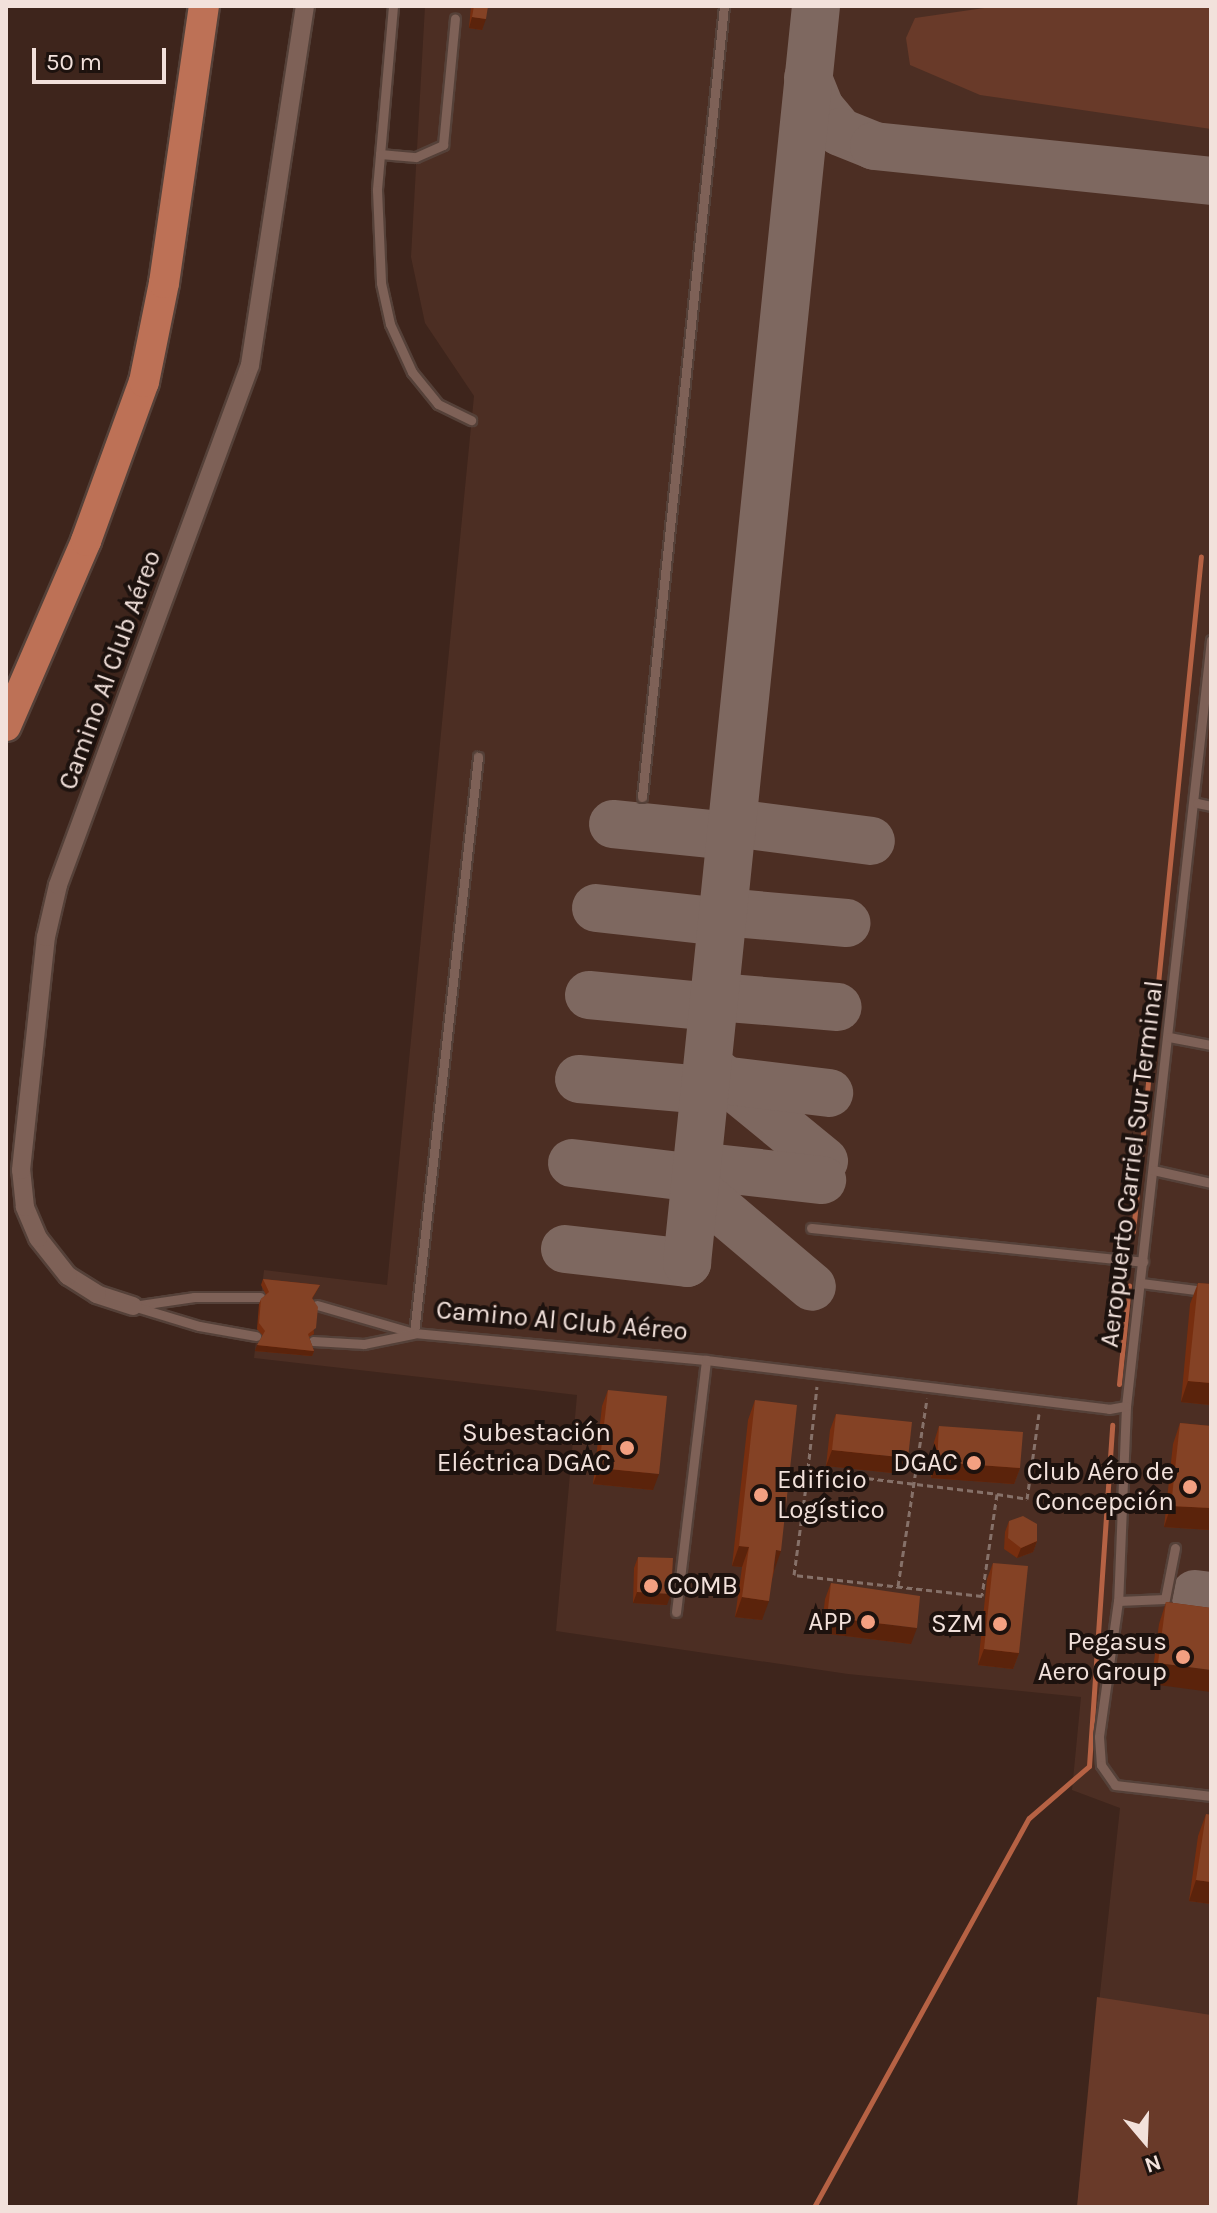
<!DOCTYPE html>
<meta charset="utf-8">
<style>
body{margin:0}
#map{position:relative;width:1217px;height:2213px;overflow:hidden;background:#3e251c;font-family:Karla,sans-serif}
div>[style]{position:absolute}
.built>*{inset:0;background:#4c2e23}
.green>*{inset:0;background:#693a29}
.stream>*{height:5px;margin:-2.5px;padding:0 2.5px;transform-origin:2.5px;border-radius:2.5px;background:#b66244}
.taxiway>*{height:48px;margin:-24px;padding:0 24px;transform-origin:24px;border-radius:24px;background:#7e6860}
.path>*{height:3px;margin-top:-1.5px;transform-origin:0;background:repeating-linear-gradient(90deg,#867169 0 6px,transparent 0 10px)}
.roads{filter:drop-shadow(2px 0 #554139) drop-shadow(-2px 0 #554139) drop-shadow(0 2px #554139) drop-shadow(0 -2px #554139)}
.service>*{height:9px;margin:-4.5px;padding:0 4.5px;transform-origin:4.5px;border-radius:4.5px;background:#7e6157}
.minor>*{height:18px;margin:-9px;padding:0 9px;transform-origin:9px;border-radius:9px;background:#7e6157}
.trunk>*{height:30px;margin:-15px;padding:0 15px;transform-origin:15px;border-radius:15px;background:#bd7156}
.wall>*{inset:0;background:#772e0f}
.shaded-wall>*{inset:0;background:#5b230b}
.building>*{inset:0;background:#844225}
.dots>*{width:22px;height:22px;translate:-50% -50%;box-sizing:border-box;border:4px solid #1d120e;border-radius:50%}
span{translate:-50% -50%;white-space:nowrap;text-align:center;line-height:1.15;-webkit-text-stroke:8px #1d120e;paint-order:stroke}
.street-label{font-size:26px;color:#f2e1db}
.poi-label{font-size:26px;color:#f2e1db}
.right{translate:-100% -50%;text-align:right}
.left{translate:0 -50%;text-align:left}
.frame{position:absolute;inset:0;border:8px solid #f2e1db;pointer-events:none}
.north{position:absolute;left:1105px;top:2101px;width:80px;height:80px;-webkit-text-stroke:6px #1d120e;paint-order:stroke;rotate:161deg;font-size:22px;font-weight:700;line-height:32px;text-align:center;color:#f2e1db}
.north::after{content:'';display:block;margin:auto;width:28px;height:36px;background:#f2e1db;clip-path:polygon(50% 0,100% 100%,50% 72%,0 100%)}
.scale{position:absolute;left:32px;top:48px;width:134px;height:36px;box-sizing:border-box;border:4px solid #f2e1db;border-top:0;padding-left:10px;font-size:24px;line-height:28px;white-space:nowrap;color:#f2e1db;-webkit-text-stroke:6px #1d120e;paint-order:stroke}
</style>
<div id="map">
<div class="built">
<div style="clip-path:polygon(425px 6px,1211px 6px,1211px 2207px,1077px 2207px,1120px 1808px,1072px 1790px,1081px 1697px,848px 1674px,556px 1631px,577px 1395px,254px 1358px,264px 1270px,387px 1285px,474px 396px,425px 323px,411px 257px)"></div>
</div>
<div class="green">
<div style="clip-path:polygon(998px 6px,1211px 6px,1211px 129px,980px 95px,910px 65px,906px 38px,915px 18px)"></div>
<div style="clip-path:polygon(1097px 1997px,1211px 2015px,1211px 2207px,1077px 2207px)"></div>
</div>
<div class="stream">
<div style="left:1133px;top:1232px;width:679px;rotate:-84.26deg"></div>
<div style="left:1119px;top:1384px;width:99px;rotate:-84.2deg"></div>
<div style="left:814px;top:2207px;width:444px;rotate:-61.1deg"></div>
<div style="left:1029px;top:1818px;width:79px;rotate:-40.9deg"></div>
<div style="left:1089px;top:1766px;width:342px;rotate:-86.1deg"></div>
</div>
<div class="taxiway">
<div style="left:808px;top:78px;width:32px;rotate:68deg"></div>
<div style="left:820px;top:108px;width:31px;rotate:50deg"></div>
<div style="left:840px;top:132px;width:37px;rotate:22deg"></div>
<div style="left:874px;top:146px;width:339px;rotate:5.9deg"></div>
<div style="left:733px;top:823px;width:139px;rotate:7.4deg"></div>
<div style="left:613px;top:824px;width:119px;rotate:5.8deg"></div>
<div style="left:596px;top:908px;width:128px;rotate:6.3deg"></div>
<div style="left:723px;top:912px;width:124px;rotate:5.1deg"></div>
<div style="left:589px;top:995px;width:126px;rotate:5.5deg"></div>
<div style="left:716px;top:997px;width:122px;rotate:4.7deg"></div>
<div style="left:708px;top:1066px;width:150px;rotate:39.3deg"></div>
<div style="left:579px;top:1079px;width:127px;rotate:5deg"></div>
<div style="left:722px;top:1080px;width:108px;rotate:6.9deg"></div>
<div style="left:572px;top:1163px;width:125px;rotate:6.9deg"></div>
<div style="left:697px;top:1166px;width:126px;rotate:6.4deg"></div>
<div style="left:695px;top:1188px;width:153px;rotate:40.2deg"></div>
<div style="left:565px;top:1249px;width:123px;rotate:6.5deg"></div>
<div style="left:687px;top:1263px;width:1264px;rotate:-84.14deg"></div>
<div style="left:1195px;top:1594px;width:16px;rotate:7deg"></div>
</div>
<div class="path">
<div style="left:808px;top:1469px;width:83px;rotate:-83.8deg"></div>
<div style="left:997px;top:1494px;width:103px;rotate:98.4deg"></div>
<div style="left:982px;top:1596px;width:189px;rotate:-173.6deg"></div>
<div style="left:794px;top:1575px;width:105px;rotate:-82.3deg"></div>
<div style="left:808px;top:1471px;width:190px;rotate:6.9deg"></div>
<div style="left:997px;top:1494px;width:30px;rotate:9deg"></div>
<div style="left:1027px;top:1499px;width:86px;rotate:-82deg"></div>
<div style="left:898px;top:1586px;width:190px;rotate:-81.2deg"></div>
</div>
<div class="roads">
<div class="service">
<div style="left:393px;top:6px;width:185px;rotate:95deg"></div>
<div style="left:377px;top:190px;width:93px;rotate:87.5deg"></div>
<div style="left:381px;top:283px;width:42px;rotate:77.6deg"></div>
<div style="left:390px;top:324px;width:53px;rotate:65.4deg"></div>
<div style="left:412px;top:372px;width:41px;rotate:50.9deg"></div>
<div style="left:438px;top:404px;width:37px;rotate:26deg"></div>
<div style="left:380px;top:154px;width:36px;rotate:5deg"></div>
<div style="left:416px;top:157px;width:30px;rotate:-24deg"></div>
<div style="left:443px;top:145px;width:127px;rotate:-84.6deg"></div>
<div style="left:1211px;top:640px;width:771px;rotate:96.33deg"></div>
<div style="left:1126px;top:1406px;width:195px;rotate:92.3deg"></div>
<div style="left:1118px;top:1601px;width:137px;rotate:98deg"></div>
<div style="left:1099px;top:1737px;width:28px;rotate:86deg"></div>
<div style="left:1101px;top:1765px;width:24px;rotate:55deg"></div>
<div style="left:1115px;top:1785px;width:97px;rotate:6.5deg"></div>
<div style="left:642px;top:797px;width:795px;rotate:-84.08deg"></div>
<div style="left:1197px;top:803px;width:14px;rotate:12deg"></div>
<div style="left:1169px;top:1037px;width:43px;rotate:10.8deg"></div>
<div style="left:1153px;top:1170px;width:59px;rotate:12.6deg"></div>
<div style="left:811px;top:1228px;width:334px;rotate:5.8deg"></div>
<div style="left:1141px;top:1283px;width:71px;rotate:7.3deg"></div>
<div style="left:317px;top:1305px;width:101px;rotate:16.1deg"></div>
<div style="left:414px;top:1333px;width:293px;rotate:5.3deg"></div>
<div style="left:133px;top:1306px;width:62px;rotate:-8.4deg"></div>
<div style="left:194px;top:1297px;width:66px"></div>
<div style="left:136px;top:1307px;width:66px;rotate:16.8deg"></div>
<div style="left:199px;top:1326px;width:58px;rotate:10deg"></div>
<div style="left:414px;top:1333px;width:580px;rotate:-83.66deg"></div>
<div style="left:313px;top:1341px;width:51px;rotate:3.4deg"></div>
<div style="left:364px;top:1344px;width:50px;rotate:-11.5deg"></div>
<div style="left:1118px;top:1601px;width:47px;rotate:-2.4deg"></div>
<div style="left:1165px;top:1599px;width:52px;rotate:-78.9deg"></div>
<div style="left:676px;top:1612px;width:254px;rotate:-83.2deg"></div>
<div style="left:706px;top:1360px;width:406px;rotate:6.9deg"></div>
<div style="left:1109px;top:1409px;width:17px;rotate:-10deg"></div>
</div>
<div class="minor">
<div style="left:133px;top:1306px;width:38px;rotate:-162deg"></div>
<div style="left:97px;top:1294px;width:34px;rotate:-148deg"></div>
<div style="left:68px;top:1276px;width:48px;rotate:-128.3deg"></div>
<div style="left:38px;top:1238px;width:34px;rotate:-113deg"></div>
<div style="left:25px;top:1207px;width:37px;rotate:-96deg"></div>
<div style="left:21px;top:1170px;width:234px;rotate:-83.9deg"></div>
<div style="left:46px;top:937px;width:53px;rotate:-77deg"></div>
<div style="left:58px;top:885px;width:554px;rotate:-69.73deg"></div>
<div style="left:250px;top:365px;width:363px;rotate:-81.3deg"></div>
</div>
<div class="trunk">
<div style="left:6px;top:726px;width:202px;rotate:-66.6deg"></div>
<div style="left:86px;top:541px;width:169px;rotate:-70deg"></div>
<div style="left:144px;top:382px;width:101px;rotate:-78.6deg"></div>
<div style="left:164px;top:283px;width:280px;rotate:-81.8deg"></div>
</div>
</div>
<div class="wall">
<div style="clip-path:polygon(471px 6px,488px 6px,482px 30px,469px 28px)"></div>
<div style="clip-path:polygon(263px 1279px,320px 1285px,312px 1299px,314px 1334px,309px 1337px,314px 1351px,312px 1356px,255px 1351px,263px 1336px,257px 1329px,259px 1304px,261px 1299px,266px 1295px,261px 1285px)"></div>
<div style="clip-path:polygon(1198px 1283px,1211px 1284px,1211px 1405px,1181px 1402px,1190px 1304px)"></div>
<div style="clip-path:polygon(608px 1390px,653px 1490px,593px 1484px,602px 1406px)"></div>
<div style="clip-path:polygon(755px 1400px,774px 1571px,762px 1620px,735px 1617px,742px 1567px,732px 1566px,748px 1420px)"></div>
<div style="clip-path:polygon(836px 1414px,902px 1474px,826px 1466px,830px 1430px)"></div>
<div style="clip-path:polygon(1180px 1423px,1211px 1426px,1211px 1530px,1164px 1527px,1173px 1444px)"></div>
<div style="clip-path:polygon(939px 1426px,1020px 1468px,1014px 1484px,931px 1478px,934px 1442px)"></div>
<div style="clip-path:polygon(1009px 1521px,1037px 1541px,1033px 1552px,1017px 1558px,1004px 1549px,1005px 1532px)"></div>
<div style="clip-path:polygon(638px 1557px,667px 1605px,633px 1603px,634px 1568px)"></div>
<div style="clip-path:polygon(993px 1563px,1019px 1653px,1013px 1669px,978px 1665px,987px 1579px)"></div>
<div style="clip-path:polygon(831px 1583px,911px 1644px,821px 1633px,825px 1599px)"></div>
<div style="clip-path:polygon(1166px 1602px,1211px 1608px,1151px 1684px,1159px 1624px)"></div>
<div style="clip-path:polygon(1206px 1814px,1211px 1815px,1211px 1904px,1189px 1901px,1198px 1836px)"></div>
</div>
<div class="shaded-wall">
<div style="clip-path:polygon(472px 17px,486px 19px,482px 30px,469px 28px)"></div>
<div style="clip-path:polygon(257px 1345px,314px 1351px,312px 1356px,255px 1351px)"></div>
<div style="clip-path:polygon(1188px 1381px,1211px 1383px,1211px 1405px,1181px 1402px)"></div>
<div style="clip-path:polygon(832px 1450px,908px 1458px,902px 1474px,826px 1466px)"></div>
<div style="clip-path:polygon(937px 1462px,1020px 1468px,1014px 1484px,931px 1478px)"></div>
<div style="clip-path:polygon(599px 1468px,659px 1474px,653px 1490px,593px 1484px)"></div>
<div style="clip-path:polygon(1171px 1506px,1211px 1508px,1211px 1530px,1164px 1527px)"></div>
<div style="clip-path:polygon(1037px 1541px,1033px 1552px,1017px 1558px,1021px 1548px)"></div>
<div style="clip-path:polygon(739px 1546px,749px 1547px,742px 1567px,732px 1566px)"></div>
<div style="clip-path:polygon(776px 1550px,781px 1551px,774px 1571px)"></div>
<div style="clip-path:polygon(637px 1592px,671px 1594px,667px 1605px,633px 1603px)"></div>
<div style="clip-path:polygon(742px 1597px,769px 1601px,762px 1620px,735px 1617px)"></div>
<div style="clip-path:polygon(827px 1617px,917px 1628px,911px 1644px,821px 1633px)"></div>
<div style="clip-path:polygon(984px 1649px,1019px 1653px,1013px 1669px,978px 1665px)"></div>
<div style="clip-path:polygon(1158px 1663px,1211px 1670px,1211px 1692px,1151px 1684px)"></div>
<div style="clip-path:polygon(1196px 1880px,1211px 1882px,1211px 1904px,1189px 1901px)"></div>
</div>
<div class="building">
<div style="clip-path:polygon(474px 6px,488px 6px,486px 19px,472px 17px)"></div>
<div style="clip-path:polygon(263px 1279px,320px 1285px,312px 1298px,318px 1307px,316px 1328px,308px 1334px,314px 1351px,257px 1345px,265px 1331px,259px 1323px,261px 1299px,269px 1292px)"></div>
<div style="clip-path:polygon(1198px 1283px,1211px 1284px,1211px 1383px,1188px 1381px)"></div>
<div style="clip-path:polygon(608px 1390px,667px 1396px,659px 1474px,599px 1468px)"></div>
<div style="clip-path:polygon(755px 1400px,797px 1405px,781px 1551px,776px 1550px,769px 1601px,742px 1597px,749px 1547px,739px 1546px)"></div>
<div style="clip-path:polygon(836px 1414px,912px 1422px,908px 1458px,832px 1450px)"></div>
<div style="clip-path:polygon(1180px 1423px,1211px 1426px,1211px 1508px,1171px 1506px)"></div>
<div style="clip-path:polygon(939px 1426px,1023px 1432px,1020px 1468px,937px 1462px)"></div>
<div style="clip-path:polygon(1023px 1516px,1037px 1524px,1037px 1541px,1021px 1548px,1008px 1538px,1009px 1521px)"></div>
<div style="clip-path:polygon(638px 1557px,673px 1558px,671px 1594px,637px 1592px)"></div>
<div style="clip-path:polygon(993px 1563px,1028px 1566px,1019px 1653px,984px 1649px)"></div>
<div style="clip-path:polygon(831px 1583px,920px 1596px,917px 1628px,827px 1617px)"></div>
<div style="clip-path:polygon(1166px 1602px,1211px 1608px,1211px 1670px,1158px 1663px)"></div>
<div style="clip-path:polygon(1206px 1814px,1211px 1815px,1211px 1882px,1196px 1880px)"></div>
</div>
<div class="dots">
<div style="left:627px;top:1448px;background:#f3a081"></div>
<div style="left:974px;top:1463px;background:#f3a081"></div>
<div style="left:1190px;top:1487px;background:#f3a081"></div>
<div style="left:761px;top:1495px;background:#f3a081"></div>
<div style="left:651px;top:1586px;background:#f3a081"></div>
<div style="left:868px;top:1622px;background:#f3a081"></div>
<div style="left:1000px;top:1624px;background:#f3a081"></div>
<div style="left:1183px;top:1657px;background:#f3a081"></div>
</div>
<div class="street-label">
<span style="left:110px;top:670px;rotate:-70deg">Camino Al Club Aéreo</span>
<span style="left:1132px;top:1164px;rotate:-83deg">Aeropuerto Carriel Sur Terminal</span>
<span style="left:562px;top:1321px;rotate:5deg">Camino Al Club Aéreo</span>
</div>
<div class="poi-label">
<span class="right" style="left:611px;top:1448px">Subestación<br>Eléctrica DGAC</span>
<span class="right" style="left:958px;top:1463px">DGAC</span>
<span class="right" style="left:1174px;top:1487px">Club Aéro de<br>Concepción</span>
<span class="left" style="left:777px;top:1495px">Edificio<br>Logístico</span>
<span class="left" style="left:667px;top:1586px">COMB</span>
<span class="right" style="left:852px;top:1622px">APP</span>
<span class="right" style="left:984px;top:1624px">SZM</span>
<span class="right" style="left:1167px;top:1657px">Pegasus<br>Aero Group</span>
</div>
<div class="frame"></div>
<div class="north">N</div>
<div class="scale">50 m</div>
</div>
